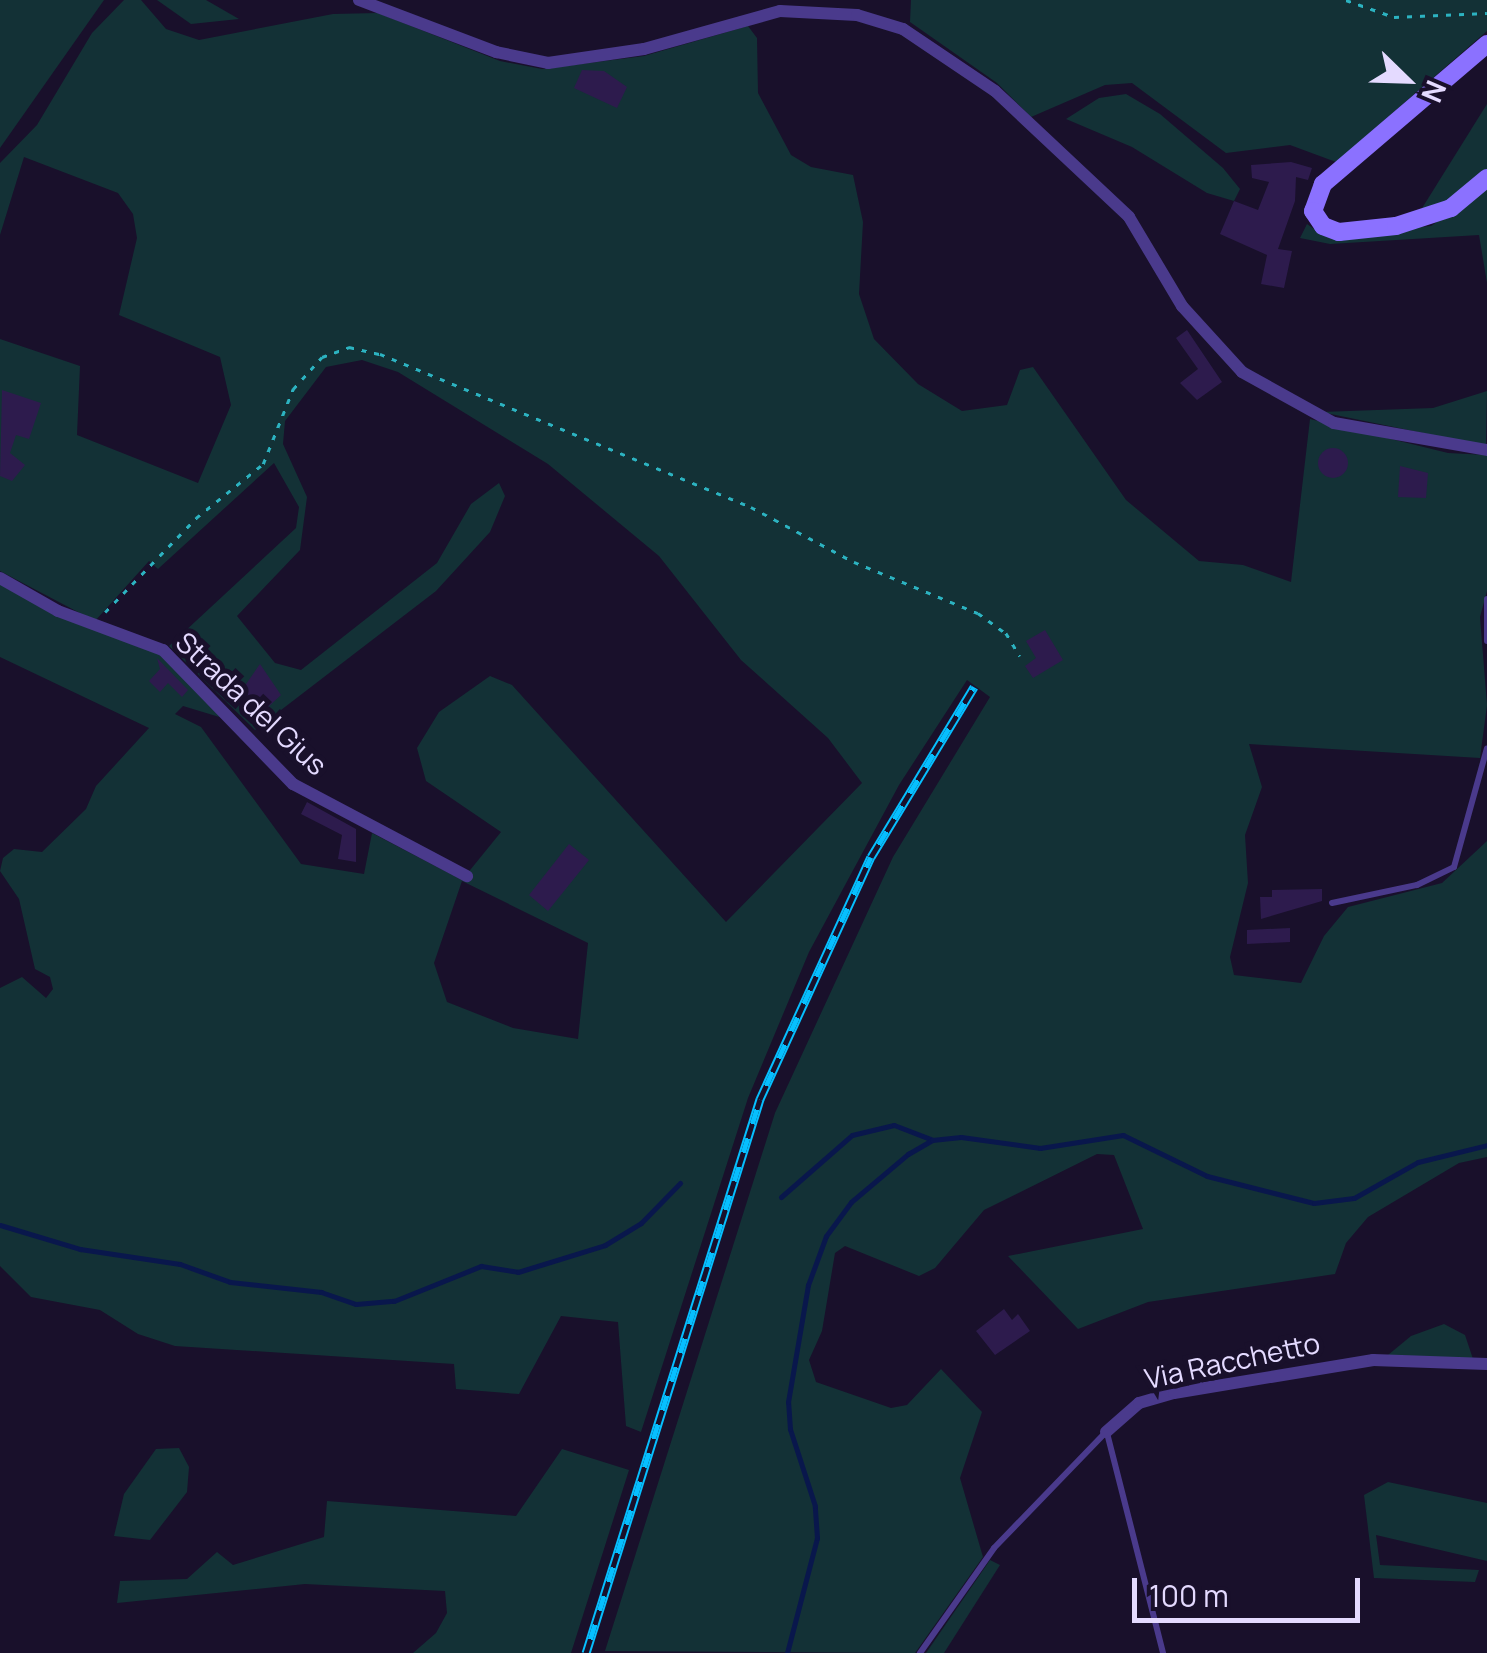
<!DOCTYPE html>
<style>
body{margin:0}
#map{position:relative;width:1487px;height:1653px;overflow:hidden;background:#19102b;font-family:Manrope,sans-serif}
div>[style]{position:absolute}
.green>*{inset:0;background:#133136}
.stream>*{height:5px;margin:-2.5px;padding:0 2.5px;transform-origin:2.5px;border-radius:2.5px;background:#09174c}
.building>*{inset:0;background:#2d1b4d}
.round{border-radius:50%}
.path>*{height:2.5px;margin-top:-1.25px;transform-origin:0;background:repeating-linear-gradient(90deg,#2cb3c1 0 5px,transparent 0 13px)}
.lane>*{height:6px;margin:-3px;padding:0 3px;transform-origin:3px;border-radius:3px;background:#4a3a8c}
.street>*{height:12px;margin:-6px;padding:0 6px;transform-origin:6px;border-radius:6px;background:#4a3a8c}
.secondary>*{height:18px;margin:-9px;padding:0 9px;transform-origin:9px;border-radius:9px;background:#8b71ff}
.rail>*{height:9px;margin-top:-4.5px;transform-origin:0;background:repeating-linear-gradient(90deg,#19102b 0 15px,#06bfff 0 30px);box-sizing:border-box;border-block:2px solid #06bfff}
span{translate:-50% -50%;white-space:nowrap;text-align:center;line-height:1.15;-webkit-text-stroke:10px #19102b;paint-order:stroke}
.street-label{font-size:28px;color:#e4daff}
.north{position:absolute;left:1357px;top:30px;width:100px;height:100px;-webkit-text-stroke:8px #19102b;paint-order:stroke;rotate:113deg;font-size:28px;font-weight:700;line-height:40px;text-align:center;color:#e4daff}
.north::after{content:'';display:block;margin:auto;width:35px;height:45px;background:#e4daff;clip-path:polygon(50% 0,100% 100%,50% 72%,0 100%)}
.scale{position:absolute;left:1132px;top:1578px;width:228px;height:45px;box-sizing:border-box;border:5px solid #e4daff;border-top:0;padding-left:12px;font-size:30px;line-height:35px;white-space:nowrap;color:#e4daff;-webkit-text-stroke:8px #19102b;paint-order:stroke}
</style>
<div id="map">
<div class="green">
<div style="clip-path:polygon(0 0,104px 0,0 148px)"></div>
<div style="clip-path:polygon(evenodd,124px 0,141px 0,166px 29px,199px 40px,333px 14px,378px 13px,500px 61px,542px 69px,644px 56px,748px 26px,757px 38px,758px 93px,791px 155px,811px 167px,853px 175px,863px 222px,859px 294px,874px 339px,918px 384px,962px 411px,1007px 405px,1020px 370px,1033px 367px,1126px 500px,1199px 561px,1243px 565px,1291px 582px,1310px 419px,1448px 453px,1487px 455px,1487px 591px,1480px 617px,1487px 705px,1480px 758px,1249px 744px,1262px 787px,1245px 835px,1248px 883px,1230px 957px,1234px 975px,1301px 983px,1324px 936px,1348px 907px,1442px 883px,1487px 841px,1487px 1157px,1459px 1163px,1368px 1217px,1346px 1243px,1335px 1274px,1148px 1302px,1078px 1329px,1008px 1256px,1143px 1229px,1114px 1155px,1097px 1154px,984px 1210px,935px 1268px,919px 1276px,845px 1246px,835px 1253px,822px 1331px,809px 1360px,816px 1382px,891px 1408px,907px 1405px,941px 1369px,982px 1412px,960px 1478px,983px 1557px,915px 1653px,605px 1651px,775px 1113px,893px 857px,990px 697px,967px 680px,899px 785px,809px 952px,748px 1098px,641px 1432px,626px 1426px,618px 1322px,561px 1316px,519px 1394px,456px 1389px,454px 1364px,175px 1346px,138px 1334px,100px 1310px,31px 1297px,0 1266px,0 988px,22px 977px,46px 998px,53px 989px,50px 977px,35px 969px,19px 899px,0 871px,3px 858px,14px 849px,42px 852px,86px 809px,96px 786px,149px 728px,0 657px,0 584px,57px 615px,162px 653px,226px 719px,183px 706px,175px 714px,201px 727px,301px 864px,364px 874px,372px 833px,462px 880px,501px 832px,426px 781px,417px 748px,439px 712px,490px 676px,512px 685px,726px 922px,862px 783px,828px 738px,741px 660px,659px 556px,548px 464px,398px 372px,362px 360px,326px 367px,285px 421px,283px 444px,307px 497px,300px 550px,237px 616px,275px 663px,301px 670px,437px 563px,471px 504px,499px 483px,505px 496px,490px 532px,436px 591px,255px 730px,169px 646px,296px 528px,299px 507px,274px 463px,158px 569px,149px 561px,95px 621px,0 571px,0 339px,80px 366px,77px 435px,198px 483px,231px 405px,220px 357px,119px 315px,137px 238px,133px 214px,118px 193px,24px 157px,0 235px,0 163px,37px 125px,92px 33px,124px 0,462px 881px,588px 943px,578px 1039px,513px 1028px,447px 1002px,434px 963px,462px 881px)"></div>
<div style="clip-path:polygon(157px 0,206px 0,239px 19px,191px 24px)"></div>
<div style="clip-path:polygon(911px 0,1487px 0,1487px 31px,1336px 162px,1290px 145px,1226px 153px,1132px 83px,1105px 85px,1031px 117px,997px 83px,910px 22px)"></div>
<div style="clip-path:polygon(1126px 94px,1160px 114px,1223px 168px,1240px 189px,1234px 201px,1207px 193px,1132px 147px,1066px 119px,1099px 98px)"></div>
<div style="clip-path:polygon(1487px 104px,1487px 170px,1450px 199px,1419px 213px)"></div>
<div style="clip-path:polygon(1487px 187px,1487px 283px,1479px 235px,1330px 244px,1300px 238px,1307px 224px,1323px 235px,1431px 226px)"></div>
<div style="clip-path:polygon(1487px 391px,1486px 446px,1321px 412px,1433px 408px)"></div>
<div style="clip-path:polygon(1444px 1324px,1465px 1335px,1473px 1359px,1388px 1355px,1411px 1336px)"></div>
<div style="clip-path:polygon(179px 1448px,189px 1467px,187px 1492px,150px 1540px,114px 1536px,124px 1494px,156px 1449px)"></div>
<div style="clip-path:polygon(562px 1449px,629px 1470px,571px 1653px,413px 1653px,436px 1633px,447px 1613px,445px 1591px,305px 1584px,117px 1603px,120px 1581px,187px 1579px,217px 1552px,233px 1565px,324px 1537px,327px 1501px,516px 1516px)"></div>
<div style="clip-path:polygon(1388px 1482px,1487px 1503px,1487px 1561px,1376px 1535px,1380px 1565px,1479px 1570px,1475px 1582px,1374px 1578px,1364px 1495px)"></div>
<div style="clip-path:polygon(990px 1560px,1000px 1565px,944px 1653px,926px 1653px)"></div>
</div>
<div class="stream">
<div style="left:781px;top:1197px;width:94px;rotate:-41.1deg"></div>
<div style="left:852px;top:1135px;width:43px;rotate:-13.4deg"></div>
<div style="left:894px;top:1125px;width:40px;rotate:21deg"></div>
<div style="left:0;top:1225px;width:84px;rotate:16.7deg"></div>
<div style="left:80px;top:1249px;width:101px;rotate:8.5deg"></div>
<div style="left:180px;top:1264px;width:53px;rotate:19.8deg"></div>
<div style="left:230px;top:1282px;width:92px;rotate:6.3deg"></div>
<div style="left:321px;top:1292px;width:37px;rotate:19deg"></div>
<div style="left:356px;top:1304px;width:38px;rotate:-5deg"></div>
<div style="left:394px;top:1301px;width:94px;rotate:-21.9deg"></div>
<div style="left:481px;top:1266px;width:37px;rotate:9deg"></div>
<div style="left:518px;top:1272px;width:91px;rotate:-17.2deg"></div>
<div style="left:605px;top:1245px;width:42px;rotate:-31.4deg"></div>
<div style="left:641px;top:1223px;width:56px;rotate:-45.7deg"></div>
<div style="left:787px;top:1653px;width:119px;rotate:-75.4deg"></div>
<div style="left:817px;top:1538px;width:32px;rotate:-94deg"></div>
<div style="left:815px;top:1506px;width:81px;rotate:-108deg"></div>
<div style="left:790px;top:1429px;width:27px;rotate:-94deg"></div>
<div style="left:788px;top:1402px;width:119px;rotate:-80.3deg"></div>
<div style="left:808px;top:1285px;width:52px;rotate:-69.8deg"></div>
<div style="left:826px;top:1236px;width:42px;rotate:-53.7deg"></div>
<div style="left:851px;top:1202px;width:75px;rotate:-40.1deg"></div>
<div style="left:908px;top:1154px;width:28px;rotate:-30deg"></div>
<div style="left:932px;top:1140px;width:29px;rotate:-6deg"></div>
<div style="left:961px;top:1137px;width:80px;rotate:7.9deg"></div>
<div style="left:1040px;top:1148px;width:84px;rotate:-8.9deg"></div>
<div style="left:1123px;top:1135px;width:93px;rotate:26deg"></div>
<div style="left:1207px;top:1176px;width:110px;rotate:14.2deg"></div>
<div style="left:1314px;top:1203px;width:40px;rotate:-7.1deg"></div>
<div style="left:1354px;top:1198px;width:73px;rotate:-29.4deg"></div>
<div style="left:1418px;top:1162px;width:71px;rotate:-13.8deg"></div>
</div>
<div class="building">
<div style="clip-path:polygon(582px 70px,604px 71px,627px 87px,617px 108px,574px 88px)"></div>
<div style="clip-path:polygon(1291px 162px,1312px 168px,1308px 180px,1296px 177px,1295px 201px,1278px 249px,1292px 251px,1284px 288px,1261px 284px,1267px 255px,1220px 234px,1234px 201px,1258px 210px,1269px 182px,1252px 178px,1251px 165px)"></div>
<div style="clip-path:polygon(1187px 330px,1222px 382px,1197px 400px,1180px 383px,1198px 369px,1176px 338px)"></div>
<div style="clip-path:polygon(2px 390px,41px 403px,29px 439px,16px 435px,10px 453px,25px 465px,12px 481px,0 476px)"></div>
<div class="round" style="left:1318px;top:448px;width:30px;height:30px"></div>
<div style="clip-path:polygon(1400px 466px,1428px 473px,1426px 498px,1398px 497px)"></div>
<div style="clip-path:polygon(1045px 630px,1063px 660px,1033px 678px,1025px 666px,1036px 658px,1026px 641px)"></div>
<div style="clip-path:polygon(157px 658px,188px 690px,182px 697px,168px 683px,160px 692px,149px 681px,160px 669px)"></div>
<div style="clip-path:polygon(260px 664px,281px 695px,266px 709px,258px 700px,248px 709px,237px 697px)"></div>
<div style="clip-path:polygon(307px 802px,356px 829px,356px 862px,338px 859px,342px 835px,301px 814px)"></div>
<div style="clip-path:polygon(569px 844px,589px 860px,548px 911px,529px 895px)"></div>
<div style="clip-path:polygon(1322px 889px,1322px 901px,1261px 919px,1260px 897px,1272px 897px,1272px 890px)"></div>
<div style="clip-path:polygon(1290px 928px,1290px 942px,1247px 944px,1247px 930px)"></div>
<div style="clip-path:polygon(1004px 1309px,1012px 1320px,1018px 1314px,1030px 1331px,995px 1355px,976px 1331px)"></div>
</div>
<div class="path">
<div style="left:1346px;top:0;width:51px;rotate:19.5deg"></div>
<div style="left:1394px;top:17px;width:93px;rotate:-2.5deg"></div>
<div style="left:105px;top:612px;width:131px;rotate:-45.9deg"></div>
<div style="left:196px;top:518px;width:86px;rotate:-38.9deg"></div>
<div style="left:263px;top:464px;width:81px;rotate:-68.2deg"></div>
<div style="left:293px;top:389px;width:43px;rotate:-47.8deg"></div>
<div style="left:322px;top:357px;width:29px;rotate:-20deg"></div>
<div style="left:349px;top:347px;width:32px;rotate:13deg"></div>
<div style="left:380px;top:354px;width:401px;rotate:22.4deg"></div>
<div style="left:751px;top:507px;width:117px;rotate:28.1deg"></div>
<div style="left:854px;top:562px;width:134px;rotate:22.4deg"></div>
<div style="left:978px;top:613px;width:34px;rotate:36deg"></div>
<div style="left:1006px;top:633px;width:27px;rotate:59deg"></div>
</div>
<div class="lane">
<div style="left:1487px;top:599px;width:42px;rotate:90deg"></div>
<div style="left:1332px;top:903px;width:87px;rotate:-12deg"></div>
<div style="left:1417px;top:885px;width:41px;rotate:-25.9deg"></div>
<div style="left:1454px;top:867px;width:123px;rotate:-74.5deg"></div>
<div style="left:1107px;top:1433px;width:227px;rotate:75.7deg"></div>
<div style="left:920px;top:1653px;width:128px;rotate:-54.8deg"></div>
<div style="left:994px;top:1548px;width:160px;rotate:-46deg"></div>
</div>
<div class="street">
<div style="left:359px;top:0;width:147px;rotate:20.8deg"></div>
<div style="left:496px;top:52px;width:53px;rotate:11.9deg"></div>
<div style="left:548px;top:63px;width:97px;rotate:-8.3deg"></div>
<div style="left:644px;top:49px;width:141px;rotate:-15.6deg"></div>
<div style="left:780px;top:11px;width:77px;rotate:3deg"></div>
<div style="left:857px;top:15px;width:48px;rotate:16.9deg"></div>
<div style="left:903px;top:29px;width:111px;rotate:34deg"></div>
<div style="left:995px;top:91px;width:184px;rotate:43.2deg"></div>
<div style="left:1129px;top:217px;width:104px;rotate:59.2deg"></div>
<div style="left:1182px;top:306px;width:89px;rotate:47.7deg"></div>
<div style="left:1242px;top:372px;width:105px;rotate:29deg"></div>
<div style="left:1334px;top:423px;width:155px;rotate:10deg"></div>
<div style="left:0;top:578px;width:67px;rotate:29.6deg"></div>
<div style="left:58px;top:611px;width:112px;rotate:20.4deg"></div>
<div style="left:163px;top:650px;width:187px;rotate:45.9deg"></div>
<div style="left:293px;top:784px;width:197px;rotate:27.9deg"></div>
<div style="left:1106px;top:1432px;width:44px;rotate:-41.3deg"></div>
<div style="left:1139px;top:1403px;width:36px;rotate:-16deg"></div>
<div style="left:1174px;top:1393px;width:202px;rotate:-9.4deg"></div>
<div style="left:1373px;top:1360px;width:114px;rotate:2deg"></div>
</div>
<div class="secondary">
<div style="left:1487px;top:44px;width:216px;rotate:139.5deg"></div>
<div style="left:1323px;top:184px;width:29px;rotate:110deg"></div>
<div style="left:1313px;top:211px;width:18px;rotate:56deg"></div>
<div style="left:1323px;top:226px;width:17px;rotate:21deg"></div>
<div style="left:1339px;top:232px;width:57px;rotate:-6deg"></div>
<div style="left:1396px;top:226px;width:58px;rotate:-18.1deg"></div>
<div style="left:1451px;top:208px;width:47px;rotate:-39.8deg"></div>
</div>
<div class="rail">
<div style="left:586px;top:1653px;width:581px;rotate:-72.56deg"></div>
<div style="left:760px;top:1099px;width:266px;rotate:-65.4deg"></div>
<div style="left:871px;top:857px;width:199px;rotate:-58.8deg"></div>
</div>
<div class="street-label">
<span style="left:252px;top:703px;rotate:43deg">Strada del Gius</span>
<span style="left:1232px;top:1360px;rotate:-12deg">Via Racchetto</span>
</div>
<div class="north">N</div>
<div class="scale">100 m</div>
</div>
